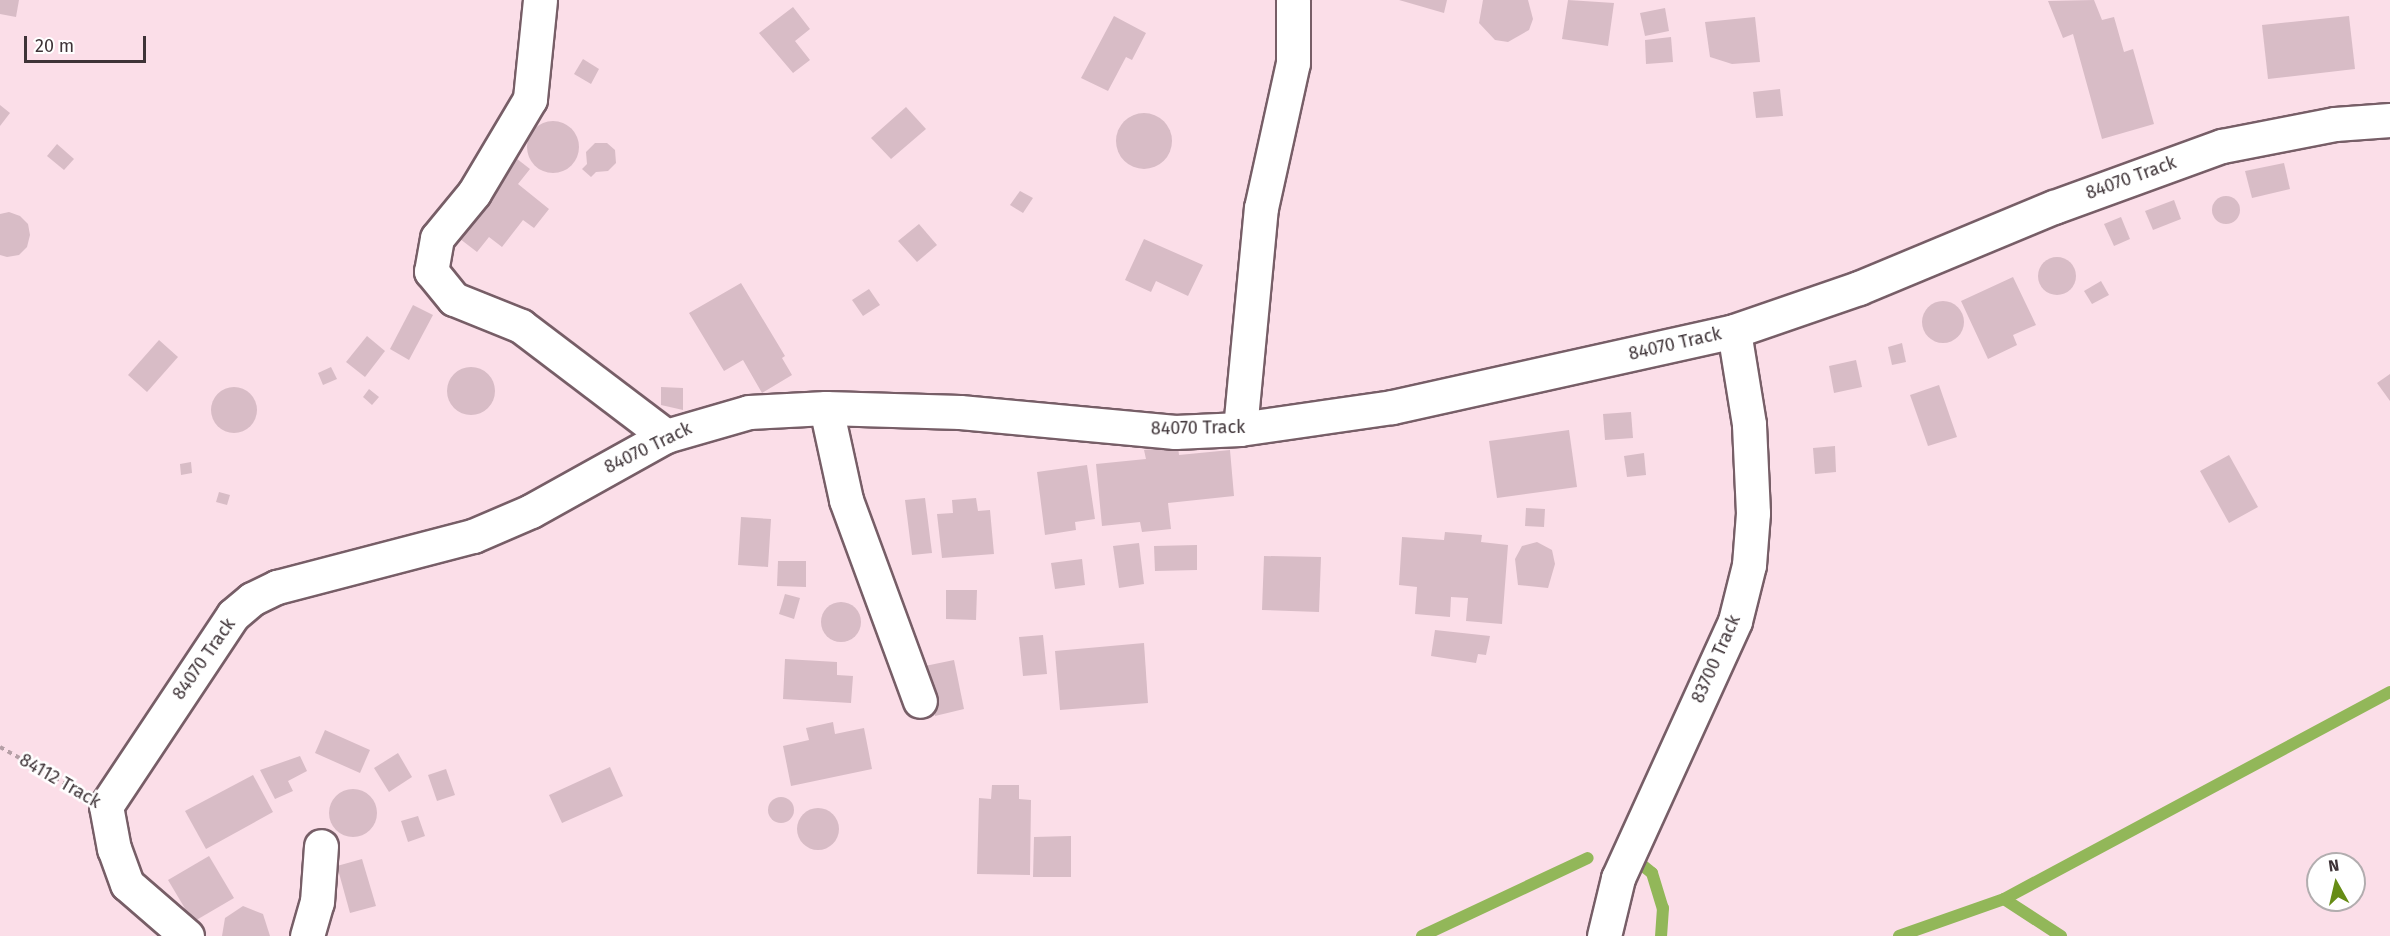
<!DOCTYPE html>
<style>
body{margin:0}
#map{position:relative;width:2390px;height:936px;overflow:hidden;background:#fbdee8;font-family:"Fira Sans",sans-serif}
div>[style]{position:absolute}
.stream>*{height:12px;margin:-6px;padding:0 6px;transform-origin:6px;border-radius:6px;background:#92b759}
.building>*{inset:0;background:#d8bcc6}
.round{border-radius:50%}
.path>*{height:4px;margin-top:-2px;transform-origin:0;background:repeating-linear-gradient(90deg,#b59fa6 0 4.5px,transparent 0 9px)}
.roads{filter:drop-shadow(2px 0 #775e67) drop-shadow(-2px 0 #775e67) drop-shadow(0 2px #775e67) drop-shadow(0 -2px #775e67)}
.minor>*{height:33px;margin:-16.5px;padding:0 16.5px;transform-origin:16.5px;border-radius:16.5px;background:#fff}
span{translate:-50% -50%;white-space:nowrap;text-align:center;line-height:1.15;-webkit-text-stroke:5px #fff;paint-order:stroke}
.street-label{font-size:18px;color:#3e3337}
.north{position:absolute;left:2306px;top:852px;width:60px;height:60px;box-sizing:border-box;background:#fff;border:2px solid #b2adaf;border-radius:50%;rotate:352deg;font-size:16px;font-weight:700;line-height:24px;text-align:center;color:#3e3337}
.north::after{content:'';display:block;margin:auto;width:21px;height:27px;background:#668c15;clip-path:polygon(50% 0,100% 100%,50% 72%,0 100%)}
.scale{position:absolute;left:24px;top:36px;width:122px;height:27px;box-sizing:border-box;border:3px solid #3e3337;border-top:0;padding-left:8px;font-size:18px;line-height:21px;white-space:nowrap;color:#3e3337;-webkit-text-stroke:4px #fff;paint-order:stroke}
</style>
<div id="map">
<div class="stream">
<div style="left:1642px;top:865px;width:13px;rotate:39deg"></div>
<div style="left:1652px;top:873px;width:37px;rotate:73deg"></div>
<div style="left:1663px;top:908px;width:28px;rotate:94deg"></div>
<div style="left:2004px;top:899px;width:68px;rotate:33deg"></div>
<div style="left:1422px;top:936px;width:183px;rotate:-25.2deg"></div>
<div style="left:1899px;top:936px;width:111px;rotate:-19.4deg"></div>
<div style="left:2004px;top:899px;width:438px;rotate:-28.2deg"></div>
</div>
<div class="building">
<div style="clip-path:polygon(0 0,19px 0,16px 17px,0 14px)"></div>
<div style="clip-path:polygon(1399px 0,1447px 0,1444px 13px)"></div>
<div style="clip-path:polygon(1483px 0,1528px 0,1533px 19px,1529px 30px,1508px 42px,1495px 40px,1479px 23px)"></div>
<div style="clip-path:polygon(1568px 0,1614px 3px,1608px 46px,1562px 39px)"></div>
<div style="clip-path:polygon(2094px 0,2102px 20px,2114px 17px,2124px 52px,2133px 49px,2154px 124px,2102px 139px,2073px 34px,2063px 38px,2048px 1px)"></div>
<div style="clip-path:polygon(793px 7px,810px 29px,795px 41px,810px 60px,793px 73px,759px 33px)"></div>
<div style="clip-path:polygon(1665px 8px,1669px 31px,1645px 36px,1640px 13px)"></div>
<div style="clip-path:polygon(1114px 16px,1146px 33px,1132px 60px,1126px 57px,1108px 91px,1081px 78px)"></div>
<div style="clip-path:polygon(2349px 16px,2355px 69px,2268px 79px,2262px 25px)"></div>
<div style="clip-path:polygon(1755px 17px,1760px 62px,1732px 64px,1710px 57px,1705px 22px)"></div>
<div style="clip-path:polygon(1671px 37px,1673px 62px,1646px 64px,1645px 40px)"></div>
<div style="clip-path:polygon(583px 59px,599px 69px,591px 84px,574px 74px)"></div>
<div style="clip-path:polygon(1780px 89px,1783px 116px,1756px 118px,1753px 92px)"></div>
<div style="clip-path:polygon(0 105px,10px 113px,0 126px)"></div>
<div style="clip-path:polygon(906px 107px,926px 129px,891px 159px,871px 138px)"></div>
<div class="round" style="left:1116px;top:113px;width:56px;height:56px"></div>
<div class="round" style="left:527px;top:121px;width:52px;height:52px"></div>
<div style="clip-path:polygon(595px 143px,607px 143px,615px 150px,616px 163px,608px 171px,596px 172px,591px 177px,582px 169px,587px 164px,586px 152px)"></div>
<div style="clip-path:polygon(57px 144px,74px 159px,64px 170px,47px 156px)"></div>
<div style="clip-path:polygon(512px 155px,530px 169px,518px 184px,549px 209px,534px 228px,523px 220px,502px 247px,489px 237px,477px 252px,451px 232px)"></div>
<div style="clip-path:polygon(2284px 163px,2290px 189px,2252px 198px,2245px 171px)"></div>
<div style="clip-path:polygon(1020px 191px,1033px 198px,1023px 213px,1010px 205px)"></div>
<div class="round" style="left:2212px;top:196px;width:28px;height:28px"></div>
<div style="clip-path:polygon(2174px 200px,2181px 219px,2153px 230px,2145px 211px)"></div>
<div style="clip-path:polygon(9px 212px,20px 216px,28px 224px,30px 235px,27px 247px,19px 255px,7px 257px,0 255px,0 214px)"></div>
<div style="clip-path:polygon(2121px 217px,2130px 239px,2114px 246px,2104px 224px)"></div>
<div style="clip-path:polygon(919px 224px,937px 245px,917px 262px,898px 241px)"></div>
<div style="clip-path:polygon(1144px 239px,1203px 265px,1188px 296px,1156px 281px,1151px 292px,1125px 280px)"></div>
<div class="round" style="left:2038px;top:257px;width:38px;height:38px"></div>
<div style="clip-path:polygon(2013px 277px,2036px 325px,2013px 335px,2017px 345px,1988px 359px,1961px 301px)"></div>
<div style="clip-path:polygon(2101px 281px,2109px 295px,2092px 304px,2084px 291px)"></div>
<div style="clip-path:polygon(741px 283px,785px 356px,782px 358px,792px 375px,762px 393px,743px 360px,724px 371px,689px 313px)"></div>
<div style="clip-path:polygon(869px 289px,880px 305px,863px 316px,852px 300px)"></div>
<div class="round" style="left:1922px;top:301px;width:42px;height:42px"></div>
<div style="clip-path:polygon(413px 305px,433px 315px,409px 360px,390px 349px)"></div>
<div style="clip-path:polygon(367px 336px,385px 351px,365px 377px,346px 362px)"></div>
<div style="clip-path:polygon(159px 340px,178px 357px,147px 392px,128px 375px)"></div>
<div style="clip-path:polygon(1902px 343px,1906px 362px,1892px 365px,1888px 347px)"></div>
<div style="clip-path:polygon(1856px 360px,1862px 387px,1834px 393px,1829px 366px)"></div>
<div class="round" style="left:447px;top:367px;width:48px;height:48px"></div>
<div style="clip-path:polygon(331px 367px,337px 379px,323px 385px,318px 373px)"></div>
<div style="clip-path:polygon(2390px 374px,2390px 401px,2377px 383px)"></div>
<div style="clip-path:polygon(1939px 385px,1957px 437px,1928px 446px,1910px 395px)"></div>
<div class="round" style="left:211px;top:387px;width:46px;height:46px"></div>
<div style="clip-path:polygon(661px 387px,683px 388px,683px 410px,661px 405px)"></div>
<div style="clip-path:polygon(369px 389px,379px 397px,372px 405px,363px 397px)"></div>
<div style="clip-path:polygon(1631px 412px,1633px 438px,1605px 440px,1603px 414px)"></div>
<div style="clip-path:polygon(1569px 430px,1577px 487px,1497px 498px,1489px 441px)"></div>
<div style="clip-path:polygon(1178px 446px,1179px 455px,1230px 450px,1234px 496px,1168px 503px,1171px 529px,1142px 532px,1140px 522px,1102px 526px,1096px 464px,1146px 459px,1144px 450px)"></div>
<div style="clip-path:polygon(1835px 446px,1836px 472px,1815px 474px,1813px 448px)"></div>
<div style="clip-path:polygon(1644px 453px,1646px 475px,1627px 477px,1624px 456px)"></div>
<div style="clip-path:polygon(2229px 455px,2258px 507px,2229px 523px,2200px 471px)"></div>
<div style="clip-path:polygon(191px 462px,192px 473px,181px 475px,180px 464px)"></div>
<div style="clip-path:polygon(1087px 465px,1095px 519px,1075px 522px,1076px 530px,1045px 535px,1037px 472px)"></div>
<div style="clip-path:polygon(219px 492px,230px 495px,227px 505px,216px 502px)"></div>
<div style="clip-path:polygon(925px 498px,932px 553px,912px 555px,905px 500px)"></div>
<div style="clip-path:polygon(976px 498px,978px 511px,990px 510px,994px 554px,942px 558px,937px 514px,953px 513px,952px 500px)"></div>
<div style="clip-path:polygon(1526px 508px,1545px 509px,1544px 527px,1525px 526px)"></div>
<div style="clip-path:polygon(741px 517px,771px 519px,768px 567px,738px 565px)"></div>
<div style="clip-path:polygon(1445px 532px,1482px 535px,1481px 542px,1508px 545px,1502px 624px,1466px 621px,1468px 598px,1451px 597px,1450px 617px,1415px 614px,1417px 587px,1399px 585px,1402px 537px,1444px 540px)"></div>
<div style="clip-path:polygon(1537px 542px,1552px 550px,1555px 564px,1548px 588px,1518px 585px,1515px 559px,1522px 546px)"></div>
<div style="clip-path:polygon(1139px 543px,1144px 584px,1119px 588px,1113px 546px)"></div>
<div style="clip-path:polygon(1197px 545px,1197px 570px,1155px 571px,1154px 546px)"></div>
<div style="clip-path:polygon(1264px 556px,1321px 557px,1319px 612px,1262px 610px)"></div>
<div style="clip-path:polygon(1082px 559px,1085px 585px,1055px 589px,1051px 563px)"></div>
<div style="clip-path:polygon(778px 561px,806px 561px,806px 587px,777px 586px)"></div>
<div style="clip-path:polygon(946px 590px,977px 590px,976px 620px,946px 619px)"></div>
<div style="clip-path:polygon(785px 594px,800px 598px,794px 619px,779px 614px)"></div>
<div class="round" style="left:821px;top:602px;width:40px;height:40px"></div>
<div style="clip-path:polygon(1435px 630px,1490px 636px,1486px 655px,1478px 654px,1476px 663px,1431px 656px)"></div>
<div style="clip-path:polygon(1043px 635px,1047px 674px,1023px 676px,1019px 637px)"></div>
<div style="clip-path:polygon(1144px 643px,1148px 703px,1060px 710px,1055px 651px)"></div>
<div style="clip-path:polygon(785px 659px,837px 662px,837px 675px,853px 676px,851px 703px,783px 699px)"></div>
<div style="clip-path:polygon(954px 660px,964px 709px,935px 716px,925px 666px)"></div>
<div style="clip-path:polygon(833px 722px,835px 734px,864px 728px,872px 769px,791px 786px,783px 746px,809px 740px,806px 728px)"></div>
<div style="clip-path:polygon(325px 730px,370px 750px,360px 773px,315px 753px)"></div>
<div style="clip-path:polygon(398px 753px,412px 777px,389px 792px,374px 768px)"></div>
<div style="clip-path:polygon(300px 756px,307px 771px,288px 781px,293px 791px,275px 799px,260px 770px)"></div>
<div style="clip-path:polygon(610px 767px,623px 796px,562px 823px,549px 795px)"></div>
<div style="clip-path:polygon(446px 769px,455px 795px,437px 801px,428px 775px)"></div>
<div style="clip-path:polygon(253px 775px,273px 812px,206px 849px,185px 811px)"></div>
<div style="clip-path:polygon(992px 785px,1019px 785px,1019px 799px,1031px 800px,1030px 875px,977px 874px,979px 798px,991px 799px)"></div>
<div class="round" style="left:329px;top:789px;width:48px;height:48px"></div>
<div class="round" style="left:768px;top:797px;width:26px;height:26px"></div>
<div class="round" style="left:797px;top:808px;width:42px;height:42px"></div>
<div style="clip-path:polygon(418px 816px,425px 836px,408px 842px,401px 821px)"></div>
<div style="clip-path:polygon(1071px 836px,1071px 877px,1033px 877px,1034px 837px)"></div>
<div style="clip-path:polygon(209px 856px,234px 898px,193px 922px,168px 880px)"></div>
<div style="clip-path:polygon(362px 859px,376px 906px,350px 913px,337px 866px)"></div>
<div style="clip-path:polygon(243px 906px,263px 914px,270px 936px,222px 936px,225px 918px)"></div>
</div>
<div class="path">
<div style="left:0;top:747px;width:84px;rotate:29.3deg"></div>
</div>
<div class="roads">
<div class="minor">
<div style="left:540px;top:0;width:100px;rotate:95.8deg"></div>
<div style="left:530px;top:99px;width:109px;rotate:120.8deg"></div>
<div style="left:474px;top:193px;width:58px;rotate:129.4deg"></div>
<div style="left:437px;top:238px;width:34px;rotate:100deg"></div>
<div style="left:431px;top:271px;width:36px;rotate:51deg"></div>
<div style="left:454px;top:299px;width:72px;rotate:21.9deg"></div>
<div style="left:521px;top:326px;width:182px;rotate:37.2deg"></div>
<div style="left:826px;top:408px;width:94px;rotate:77.7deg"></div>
<div style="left:846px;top:500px;width:214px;rotate:69.8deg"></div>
<div style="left:1240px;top:429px;width:222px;rotate:-84.6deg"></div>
<div style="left:1261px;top:208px;width:148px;rotate:-77.6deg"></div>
<div style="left:1293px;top:63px;width:63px;rotate:-90deg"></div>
<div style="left:187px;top:936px;width:79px;rotate:-139.1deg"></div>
<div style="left:127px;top:884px;width:37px;rotate:-110deg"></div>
<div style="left:114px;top:849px;width:44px;rotate:-100.5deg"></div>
<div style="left:106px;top:806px;width:229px;rotate:-56.4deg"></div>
<div style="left:233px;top:615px;width:25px;rotate:-40deg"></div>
<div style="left:252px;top:599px;width:28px;rotate:-26deg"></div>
<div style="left:277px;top:587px;width:203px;rotate:-14.6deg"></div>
<div style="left:473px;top:536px;width:63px;rotate:-23.3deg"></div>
<div style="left:531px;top:511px;width:154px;rotate:-29.1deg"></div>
<div style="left:666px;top:436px;width:86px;rotate:-16.1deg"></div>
<div style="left:749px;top:412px;width:77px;rotate:-3deg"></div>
<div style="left:826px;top:408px;width:134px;rotate:1.7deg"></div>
<div style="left:960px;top:412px;width:216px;rotate:5.3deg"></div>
<div style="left:1175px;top:432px;width:65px;rotate:-2.6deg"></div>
<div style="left:1240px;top:429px;width:154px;rotate:-8.2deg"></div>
<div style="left:1392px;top:407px;width:350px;rotate:-12.5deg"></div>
<div style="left:1734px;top:331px;width:132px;rotate:-19deg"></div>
<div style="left:1859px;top:288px;width:211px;rotate:-22.6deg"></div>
<div style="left:2054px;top:207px;width:179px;rotate:-20deg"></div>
<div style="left:2222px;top:146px;width:115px;rotate:-11deg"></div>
<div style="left:2335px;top:124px;width:55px;rotate:-4.2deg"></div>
<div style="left:307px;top:936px;width:35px;rotate:-74deg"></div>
<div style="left:317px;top:902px;width:56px;rotate:-85.9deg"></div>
<div style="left:1604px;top:936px;width:60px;rotate:-76.4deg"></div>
<div style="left:1618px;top:878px;width:282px;rotate:-65.5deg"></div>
<div style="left:1735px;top:621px;width:58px;rotate:-76deg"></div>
<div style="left:1749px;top:565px;width:52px;rotate:-85.6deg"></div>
<div style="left:1753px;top:513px;width:89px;rotate:-92.6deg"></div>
<div style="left:1749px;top:424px;width:94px;rotate:-99.2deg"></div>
</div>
</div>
<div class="street-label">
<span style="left:2131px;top:178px;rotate:-20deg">84070 Track</span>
<span style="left:1675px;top:344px;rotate:-13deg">84070 Track</span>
<span style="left:1198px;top:428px;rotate:-1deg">84070 Track</span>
<span style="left:648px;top:448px;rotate:-26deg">84070 Track</span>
<span style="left:204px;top:659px;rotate:-55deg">84070 Track</span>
<span style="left:1716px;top:659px;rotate:-66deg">83700 Track</span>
<span style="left:60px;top:781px;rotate:30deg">84112 Track</span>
</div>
<div class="north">N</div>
<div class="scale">20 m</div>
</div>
